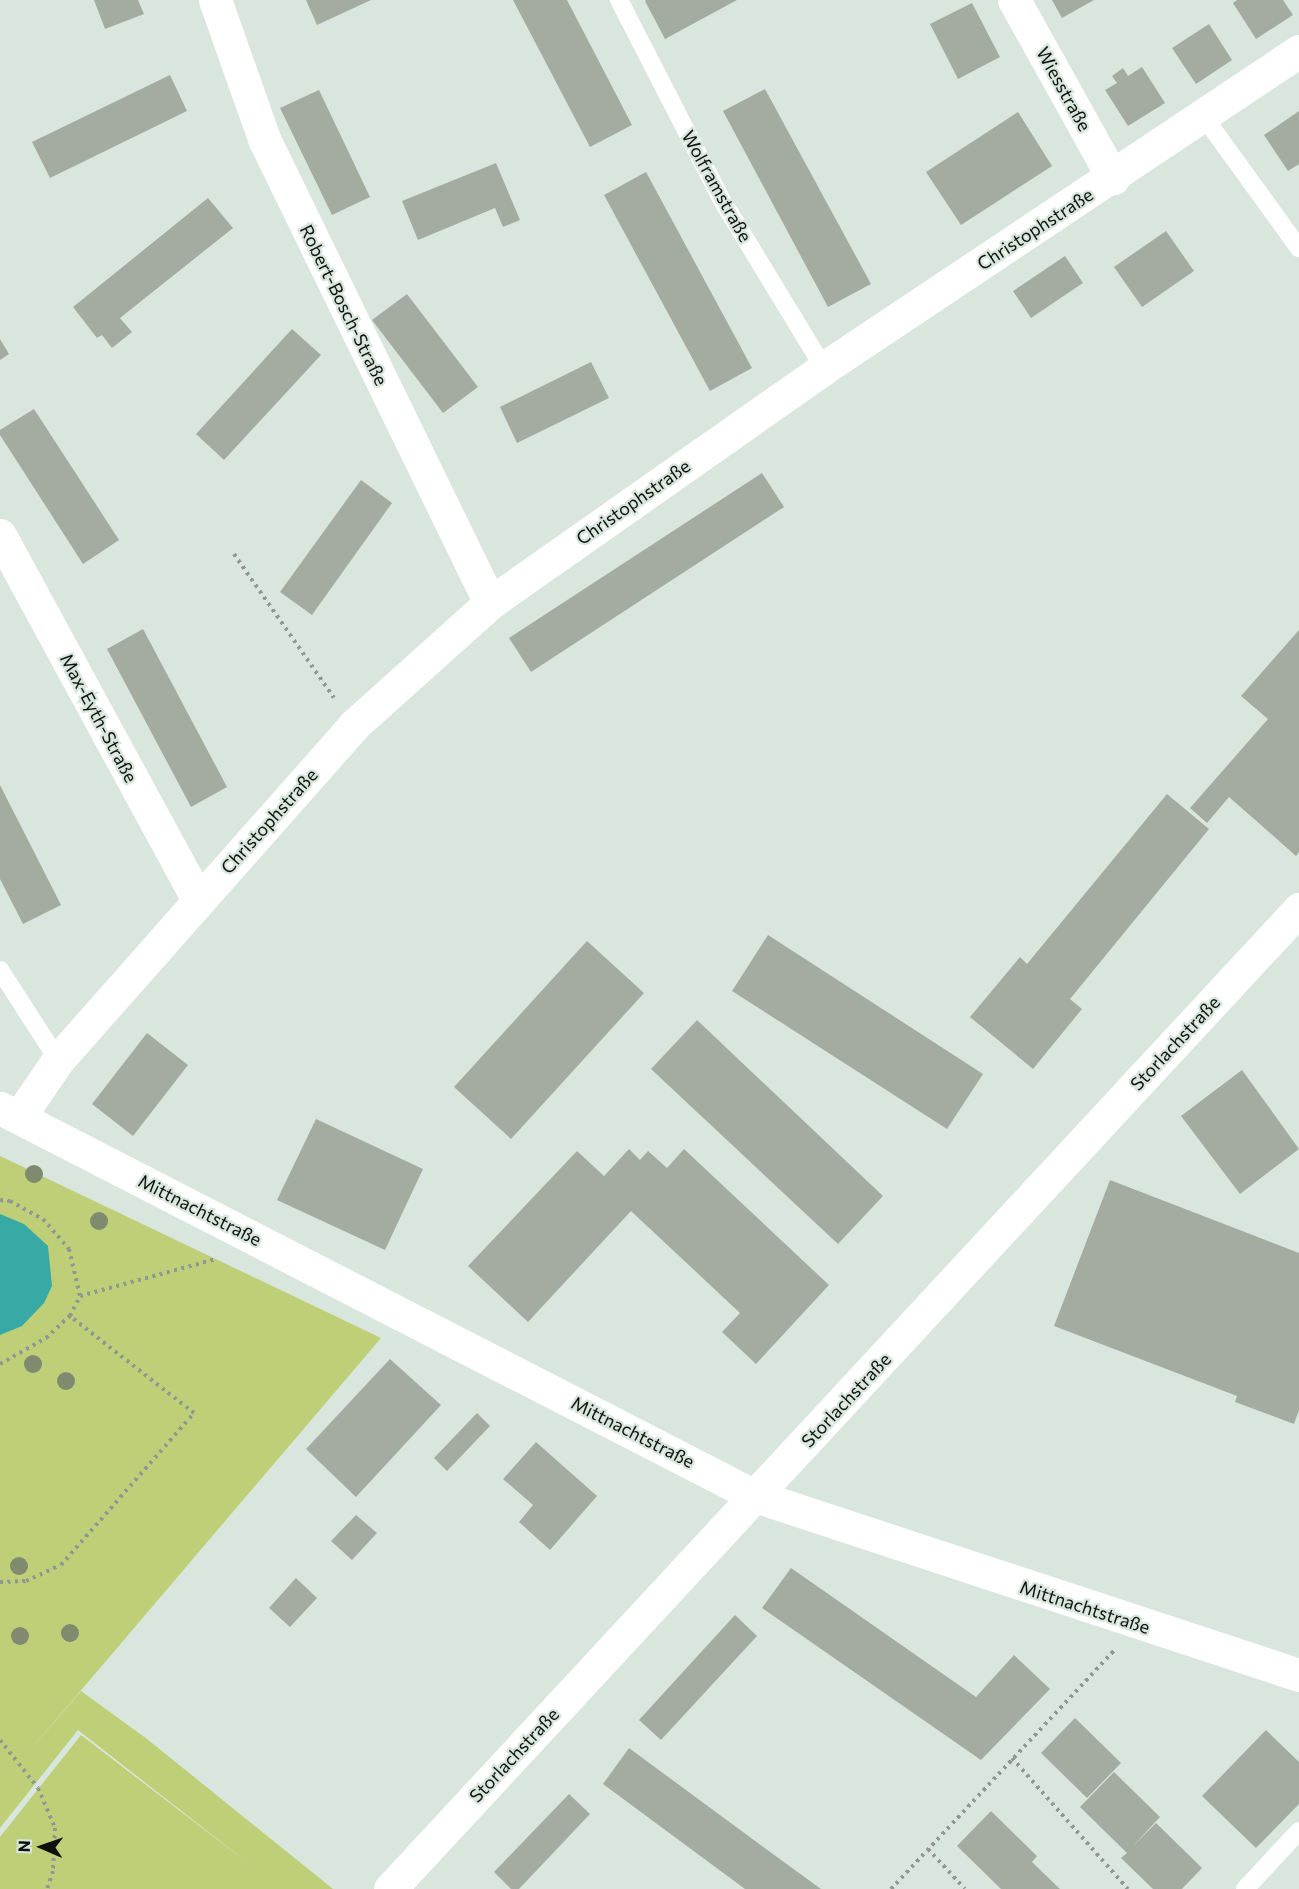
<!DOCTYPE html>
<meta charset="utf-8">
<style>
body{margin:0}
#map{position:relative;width:1299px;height:1889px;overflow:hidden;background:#d9e6dd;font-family:Commissioner,sans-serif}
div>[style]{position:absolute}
.green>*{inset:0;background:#bfcf78}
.water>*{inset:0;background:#37aaa5}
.building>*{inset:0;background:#a4aca1}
.path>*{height:4px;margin-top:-2px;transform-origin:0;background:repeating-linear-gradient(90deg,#8f9992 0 3px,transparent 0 7.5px)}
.service>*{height:18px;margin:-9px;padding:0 9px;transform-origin:9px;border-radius:9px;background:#fff}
.minor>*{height:33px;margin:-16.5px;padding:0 16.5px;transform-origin:16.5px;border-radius:16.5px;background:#fff}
.trees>*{width:18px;height:18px;margin:-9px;border-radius:50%;background:#808a6f}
span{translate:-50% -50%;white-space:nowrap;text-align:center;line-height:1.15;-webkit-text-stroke:4.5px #d9e6dd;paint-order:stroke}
.street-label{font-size:18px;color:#0e120f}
.north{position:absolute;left:12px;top:1817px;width:60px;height:60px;-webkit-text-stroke:4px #d9e6dd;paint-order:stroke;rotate:272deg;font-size:16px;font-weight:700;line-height:24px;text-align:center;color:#0e120f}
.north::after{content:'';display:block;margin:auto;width:21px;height:27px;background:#0e120f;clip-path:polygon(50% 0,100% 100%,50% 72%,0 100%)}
</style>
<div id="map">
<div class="green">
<div style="clip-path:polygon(0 1156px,381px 1338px,20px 1762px,81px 1691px,147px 1739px,333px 1889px,0 1889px,0 1837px,81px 1735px,253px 1867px,78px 1730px,0 1828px)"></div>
</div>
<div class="water">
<div style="clip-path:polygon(0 1214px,24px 1224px,48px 1246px,52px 1286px,44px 1303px,22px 1326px,0 1335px)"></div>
</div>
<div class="building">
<div style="clip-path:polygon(94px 0,138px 0,144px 14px,105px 29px)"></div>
<div style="clip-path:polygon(306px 0,371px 0,317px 25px)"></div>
<div style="clip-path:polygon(513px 0,567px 0,632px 125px,590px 147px)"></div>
<div style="clip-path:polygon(737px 0,665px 39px,645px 1px,646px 0)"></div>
<div style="clip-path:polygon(1052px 0,1094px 0,1062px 18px)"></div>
<div style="clip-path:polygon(1237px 0,1283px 0,1293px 15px,1256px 39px,1233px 3px)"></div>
<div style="clip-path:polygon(972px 3px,1000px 57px,958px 79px,930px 24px)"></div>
<div style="clip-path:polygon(1209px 24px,1232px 60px,1196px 84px,1172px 48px)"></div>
<div style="clip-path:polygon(1142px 67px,1165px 103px,1128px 126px,1105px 90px,1117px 83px,1112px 76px,1123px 68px,1128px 76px)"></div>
<div style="clip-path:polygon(170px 75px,187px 111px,50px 178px,32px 142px)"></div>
<div style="clip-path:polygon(765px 89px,871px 284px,828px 307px,723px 111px)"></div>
<div style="clip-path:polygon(319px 90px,370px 197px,332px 215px,280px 108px)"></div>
<div style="clip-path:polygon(1299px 111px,1299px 164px,1288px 171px,1264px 135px)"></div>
<div style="clip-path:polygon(1018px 112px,1052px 166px,961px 225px,926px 172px)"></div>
<div style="clip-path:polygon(496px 163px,520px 220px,503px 227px,495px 208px,418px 240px,402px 201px)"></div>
<div style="clip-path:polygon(646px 172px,752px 368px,710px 391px,604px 195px)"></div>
<div style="clip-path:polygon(208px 198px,233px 228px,120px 318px,132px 332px,112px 348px,102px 335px,97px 338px,73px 307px)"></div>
<div style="clip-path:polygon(1166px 231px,1194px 271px,1142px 307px,1114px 267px)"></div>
<div style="clip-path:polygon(1065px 256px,1083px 283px,1031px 318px,1013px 291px)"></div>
<div style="clip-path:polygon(407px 294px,478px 387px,443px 413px,372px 320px)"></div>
<div style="clip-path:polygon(292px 329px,321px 355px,224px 460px,196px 434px)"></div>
<div style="clip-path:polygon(0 339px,9px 354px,0 360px)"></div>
<div style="clip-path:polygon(591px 362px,609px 398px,517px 443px,500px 407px)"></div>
<div style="clip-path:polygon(34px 409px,119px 540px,83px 564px,0 435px,0 430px)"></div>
<div style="clip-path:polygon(762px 473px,784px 507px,531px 672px,509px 638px)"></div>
<div style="clip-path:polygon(361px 480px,392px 503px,312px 615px,280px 592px)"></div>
<div style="clip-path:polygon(143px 629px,227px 787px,191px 807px,107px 649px)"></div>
<div style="clip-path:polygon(1299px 630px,1299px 852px,1296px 856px,1229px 797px,1207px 823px,1190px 808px,1268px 719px,1241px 696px)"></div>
<div style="clip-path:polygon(0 785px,61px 905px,23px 924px,0 879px)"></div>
<div style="clip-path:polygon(1167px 794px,1209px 829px,1070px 999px,1082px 1009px,1033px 1069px,970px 1017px,1020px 957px,1027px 964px)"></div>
<div style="clip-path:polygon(768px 935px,983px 1074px,947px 1129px,732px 991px)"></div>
<div style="clip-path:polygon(587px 941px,644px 993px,511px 1139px,454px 1087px)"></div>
<div style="clip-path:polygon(697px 1020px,883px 1196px,838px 1244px,651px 1069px)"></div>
<div style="clip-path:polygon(147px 1033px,188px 1065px,133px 1136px,92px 1104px)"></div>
<div style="clip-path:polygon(1242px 1070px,1299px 1149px,1240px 1194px,1181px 1116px)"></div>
<div style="clip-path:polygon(316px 1119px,423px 1169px,385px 1250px,277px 1200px)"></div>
<div style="clip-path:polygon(629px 1149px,640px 1160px,648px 1151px,667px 1168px,684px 1149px,829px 1285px,756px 1364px,722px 1332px,740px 1313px,631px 1211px,528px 1322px,468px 1266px,577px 1151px,604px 1176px)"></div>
<div style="clip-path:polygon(1110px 1180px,1299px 1253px,1299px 1410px,1294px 1424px,1235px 1402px,1237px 1396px,1054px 1326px)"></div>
<div style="clip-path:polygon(390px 1359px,441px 1405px,356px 1497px,306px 1449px)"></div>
<div style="clip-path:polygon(477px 1413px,490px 1426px,447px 1471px,434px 1458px)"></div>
<div style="clip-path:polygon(536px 1442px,597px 1496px,550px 1550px,519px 1522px,533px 1505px,503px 1479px)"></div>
<div style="clip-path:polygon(356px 1515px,377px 1533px,352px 1560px,331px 1541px)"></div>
<div style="clip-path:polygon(791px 1568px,976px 1697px,1014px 1655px,1050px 1689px,981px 1760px,762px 1608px)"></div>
<div style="clip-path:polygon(296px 1578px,317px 1598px,290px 1627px,269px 1608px)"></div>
<div style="clip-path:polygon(735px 1615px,757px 1636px,661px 1740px,639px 1720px)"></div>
<div style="clip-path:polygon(1075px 1718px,1121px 1763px,1087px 1798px,1041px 1753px)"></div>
<div style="clip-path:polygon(1266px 1730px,1299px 1762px,1299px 1804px,1256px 1848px,1202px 1796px)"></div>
<div style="clip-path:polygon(629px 1748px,766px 1849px,821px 1889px,745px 1889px,603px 1784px)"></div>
<div style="clip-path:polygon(1114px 1772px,1160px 1817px,1132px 1847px,1156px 1823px,1202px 1868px,1182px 1889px,1153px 1889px,1121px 1858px,1127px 1853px,1080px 1807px)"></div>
<div style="clip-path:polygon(569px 1794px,590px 1814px,519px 1889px,511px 1889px,494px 1872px)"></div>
<div style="clip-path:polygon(991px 1811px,1037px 1856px,1032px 1862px,1060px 1889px,1001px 1889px,957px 1846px)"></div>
</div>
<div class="path">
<div style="left:234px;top:554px;width:175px;rotate:55.2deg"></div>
<div style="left:0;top:1200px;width:10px;rotate:6deg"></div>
<div style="left:10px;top:1201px;width:38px;rotate:29deg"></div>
<div style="left:43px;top:1219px;width:40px;rotate:49deg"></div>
<div style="left:69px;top:1249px;width:48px;rotate:76.8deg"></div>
<div style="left:0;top:1364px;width:53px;rotate:-29.5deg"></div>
<div style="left:46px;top:1338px;width:33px;rotate:-43deg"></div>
<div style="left:70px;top:1316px;width:22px;rotate:-63deg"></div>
<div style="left:80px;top:1296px;width:141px;rotate:-15.2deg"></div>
<div style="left:0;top:1582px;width:26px;rotate:-2deg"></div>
<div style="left:26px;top:1581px;width:38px;rotate:-25deg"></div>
<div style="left:61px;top:1565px;width:202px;rotate:-48.8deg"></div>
<div style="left:194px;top:1413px;width:157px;rotate:-142deg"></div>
<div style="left:0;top:1740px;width:61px;rotate:51.6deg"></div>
<div style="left:38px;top:1788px;width:43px;rotate:67deg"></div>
<div style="left:55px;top:1828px;width:43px;rotate:92.7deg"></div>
<div style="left:53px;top:1871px;width:19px;rotate:108deg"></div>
<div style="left:1012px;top:1758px;width:175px;rotate:48.5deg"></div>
<div style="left:928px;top:1849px;width:54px;rotate:47.2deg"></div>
<div style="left:891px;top:1889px;width:326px;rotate:-46.9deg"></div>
</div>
<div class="service">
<div style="left:619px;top:0;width:227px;rotate:62.8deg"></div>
<div style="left:723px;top:202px;width:194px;rotate:58.7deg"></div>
<div style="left:1204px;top:117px;width:162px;rotate:54.1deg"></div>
<div style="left:0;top:970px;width:107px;rotate:57.2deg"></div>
<div style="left:1245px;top:1889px;width:79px;rotate:-47deg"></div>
</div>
<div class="minor">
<div style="left:215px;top:0;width:150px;rotate:70.5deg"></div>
<div style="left:265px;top:141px;width:514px;rotate:64.03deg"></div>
<div style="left:1014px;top:0;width:204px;rotate:60.9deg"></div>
<div style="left:0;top:535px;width:415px;rotate:61.5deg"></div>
<div style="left:0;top:1108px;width:849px;rotate:27.2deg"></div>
<div style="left:755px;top:1496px;width:573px;rotate:18.21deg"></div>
<div style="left:19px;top:1117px;width:69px;rotate:-55.6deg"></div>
<div style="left:58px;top:1060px;width:446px;rotate:-48.5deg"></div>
<div style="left:353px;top:726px;width:184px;rotate:-41.9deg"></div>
<div style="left:490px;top:603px;width:408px;rotate:-35.1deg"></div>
<div style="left:824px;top:368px;width:571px;rotate:-33.72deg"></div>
<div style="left:390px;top:1889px;width:1337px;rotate:-47.15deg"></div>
</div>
<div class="trees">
<div style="left:34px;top:1174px"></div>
<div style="left:99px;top:1221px"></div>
<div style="left:33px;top:1364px"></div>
<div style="left:66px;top:1381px"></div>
<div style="left:19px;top:1566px"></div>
<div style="left:70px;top:1633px"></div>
<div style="left:20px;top:1636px"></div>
</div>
<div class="street-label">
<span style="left:1064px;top:89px;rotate:61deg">Wiesstraße</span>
<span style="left:717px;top:186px;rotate:61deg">Wolframstraße</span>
<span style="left:1035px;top:229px;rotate:-33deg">Christophstraße</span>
<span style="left:344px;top:305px;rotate:64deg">Robert-Bosch-Straße</span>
<span style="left:633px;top:502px;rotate:-35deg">Christophstraße</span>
<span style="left:99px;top:718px;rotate:62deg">Max-Eyth-Straße</span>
<span style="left:269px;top:821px;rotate:-48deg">Christophstraße</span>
<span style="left:1175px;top:1043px;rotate:-47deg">Storlachstraße</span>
<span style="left:200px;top:1210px;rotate:27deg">Mittnachtstraße</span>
<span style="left:846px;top:1400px;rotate:-47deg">Storlachstraße</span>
<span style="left:633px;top:1432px;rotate:27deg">Mittnachtstraße</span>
<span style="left:1085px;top:1607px;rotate:18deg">Mittnachtstraße</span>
<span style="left:514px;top:1755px;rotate:-47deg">Storlachstraße</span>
</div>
<div class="north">N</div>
</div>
